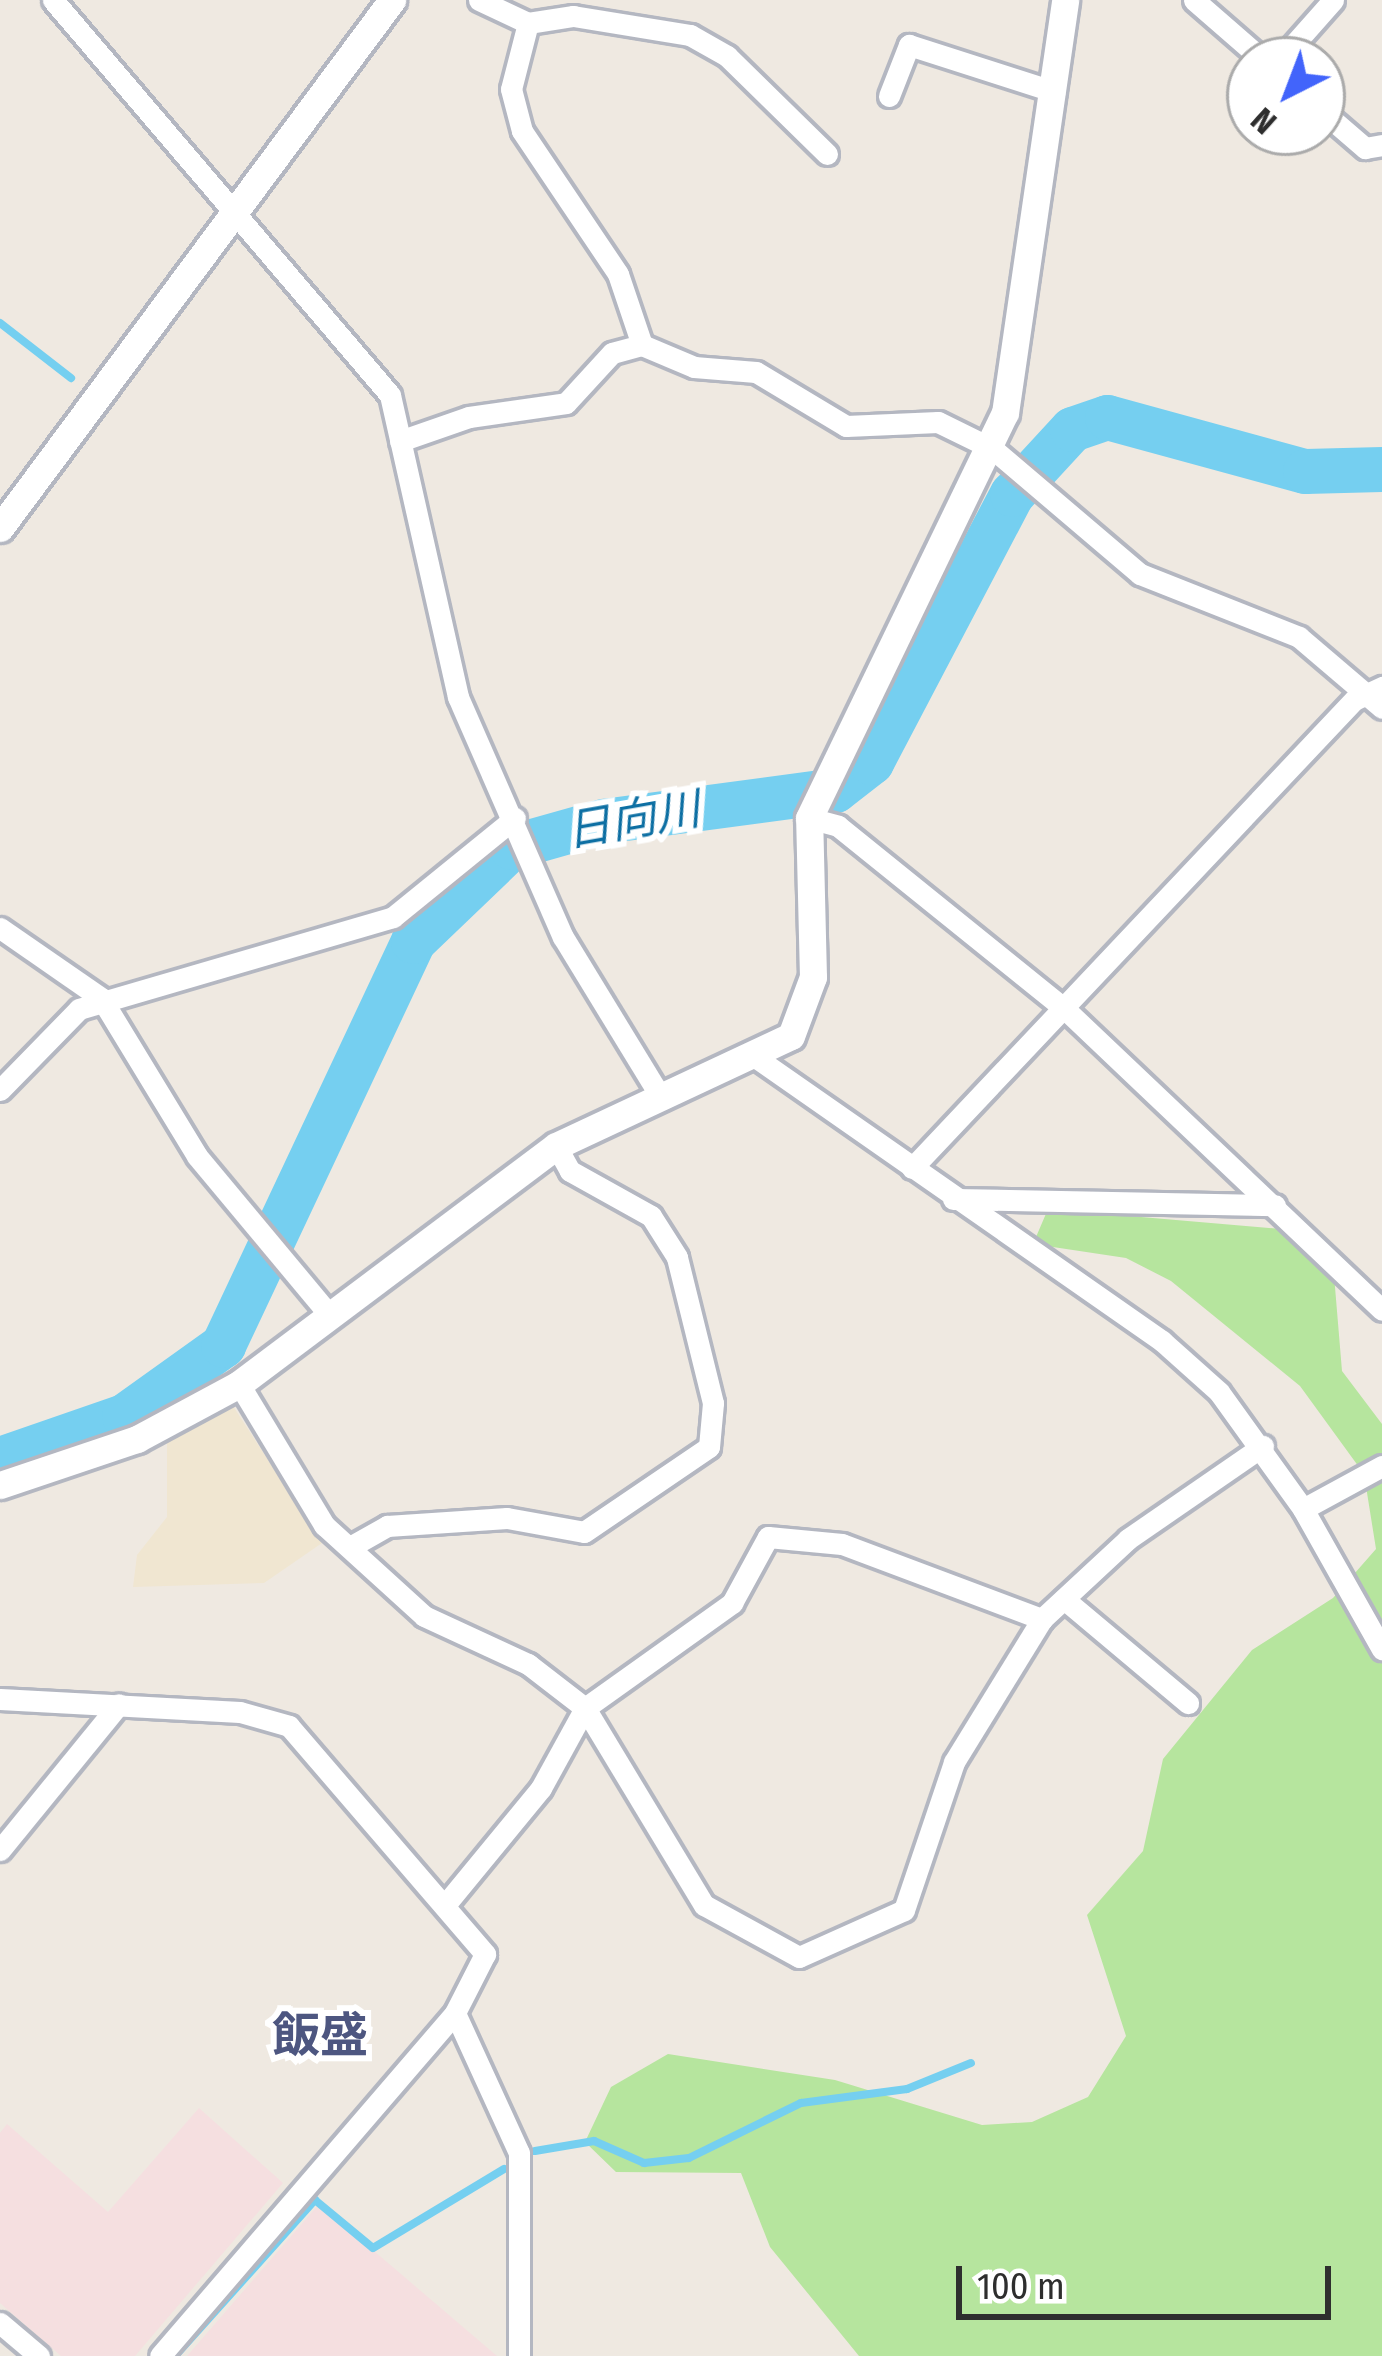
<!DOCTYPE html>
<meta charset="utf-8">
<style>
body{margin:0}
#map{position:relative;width:1382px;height:2356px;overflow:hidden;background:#efe9e1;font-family:"Fira Sans Condensed","Noto Sans JP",sans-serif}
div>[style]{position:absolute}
.education>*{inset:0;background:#f0e6d1}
.medical>*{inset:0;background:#f5dfe0}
.green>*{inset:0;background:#b6e59e}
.stream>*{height:8px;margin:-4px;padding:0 4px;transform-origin:4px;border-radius:4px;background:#75cff0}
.river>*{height:45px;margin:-22.5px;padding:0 22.5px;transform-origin:22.5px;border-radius:22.5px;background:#75cff0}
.roads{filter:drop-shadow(3px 0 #b4b7c1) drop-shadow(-3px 0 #b4b7c1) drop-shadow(0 3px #b4b7c1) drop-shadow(0 -3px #b4b7c1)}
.minor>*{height:21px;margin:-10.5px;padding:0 10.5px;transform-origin:10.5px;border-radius:10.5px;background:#fff}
.tertiary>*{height:27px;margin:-13.5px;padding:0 13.5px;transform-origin:13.5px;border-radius:13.5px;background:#fff}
span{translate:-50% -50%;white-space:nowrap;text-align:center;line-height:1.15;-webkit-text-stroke:12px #fff;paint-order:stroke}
.water-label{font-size:45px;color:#0d6fa3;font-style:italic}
.quarter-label{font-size:48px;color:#4d5680;font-weight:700}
.north{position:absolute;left:1226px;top:36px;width:120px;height:120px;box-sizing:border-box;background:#fff;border:3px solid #ababab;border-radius:50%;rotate:222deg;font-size:33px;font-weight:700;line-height:48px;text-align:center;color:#2e2e2e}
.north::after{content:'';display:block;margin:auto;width:42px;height:54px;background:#4264fb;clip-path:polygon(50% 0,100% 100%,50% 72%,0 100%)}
.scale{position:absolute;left:956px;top:2266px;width:375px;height:54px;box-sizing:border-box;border:6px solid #2e2e2e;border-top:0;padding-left:15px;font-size:36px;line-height:42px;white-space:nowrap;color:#2e2e2e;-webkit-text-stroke:9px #fff;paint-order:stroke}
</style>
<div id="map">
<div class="education">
<div style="clip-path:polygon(231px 1403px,322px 1543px,264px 1583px,133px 1587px,137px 1555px,167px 1517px,167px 1437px)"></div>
</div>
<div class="medical">
<div style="clip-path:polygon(199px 2108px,283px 2183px,135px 2356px,61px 2356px,0 2303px,0 2133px,7px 2124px,108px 2212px)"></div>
<div style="clip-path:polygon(319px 2204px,497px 2356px,187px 2356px)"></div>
</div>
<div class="green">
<div style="clip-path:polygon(1048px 1209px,1281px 1229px,1334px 1275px,1342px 1371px,1382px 1424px,1382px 2356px,859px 2356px,770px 2247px,741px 2173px,616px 2172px,585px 2142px,611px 2087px,668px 2054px,835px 2080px,982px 2125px,1032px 2122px,1088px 2097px,1126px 2036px,1087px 1915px,1143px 1851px,1163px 1759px,1252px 1650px,1333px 1598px,1376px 1549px,1364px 1474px,1300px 1386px,1171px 1281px,1126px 1258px,1033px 1244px)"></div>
</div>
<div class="stream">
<div style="left:0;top:323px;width:90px;rotate:37.8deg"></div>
<div style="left:535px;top:2151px;width:60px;rotate:-9.6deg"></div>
<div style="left:594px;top:2141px;width:55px;rotate:23.7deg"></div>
<div style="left:644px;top:2163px;width:45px;rotate:-6.3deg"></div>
<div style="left:689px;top:2158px;width:125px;rotate:-26.2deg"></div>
<div style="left:801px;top:2103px;width:107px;rotate:-7.5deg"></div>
<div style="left:907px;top:2089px;width:69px;rotate:-22.1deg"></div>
<div style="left:175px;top:2356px;width:210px;rotate:-48.1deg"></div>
<div style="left:315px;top:2200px;width:75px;rotate:39.6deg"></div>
<div style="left:373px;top:2248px;width:153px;rotate:-31.1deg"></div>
</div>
<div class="river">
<div style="left:0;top:1459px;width:131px;rotate:-19.1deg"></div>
<div style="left:124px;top:1416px;width:122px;rotate:-35.6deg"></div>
<div style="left:223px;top:1345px;width:446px;rotate:-64.8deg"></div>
<div style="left:413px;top:941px;width:136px;rotate:-43.8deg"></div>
<div style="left:511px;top:847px;width:96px;rotate:-15.8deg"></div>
<div style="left:603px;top:821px;width:234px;rotate:-7.6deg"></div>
<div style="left:835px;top:790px;width:46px;rotate:-37.9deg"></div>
<div style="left:871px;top:762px;width:303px;rotate:-62.3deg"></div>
<div style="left:1012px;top:494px;width:88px;rotate:-47.3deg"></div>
<div style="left:1072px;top:429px;width:37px;rotate:-19deg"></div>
<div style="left:1107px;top:417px;width:205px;rotate:15.3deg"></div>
<div style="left:1305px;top:471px;width:77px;rotate:-1.5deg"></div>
</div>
<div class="roads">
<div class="minor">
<div style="left:53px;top:0;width:519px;rotate:49.53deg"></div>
<div style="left:390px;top:395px;width:310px;rotate:77.3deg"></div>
<div style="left:458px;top:697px;width:262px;rotate:66.4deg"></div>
<div style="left:563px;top:937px;width:184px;rotate:58.6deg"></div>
<div style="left:479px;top:0;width:54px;rotate:25.1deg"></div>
<div style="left:528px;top:23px;width:46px;rotate:-8.8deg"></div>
<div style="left:573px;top:16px;width:119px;rotate:9.2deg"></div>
<div style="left:690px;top:35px;width:43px;rotate:29.6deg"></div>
<div style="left:727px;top:56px;width:140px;rotate:44.4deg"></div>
<div style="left:1194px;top:0;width:91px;rotate:41deg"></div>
<div style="left:528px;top:23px;width:68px;rotate:104.4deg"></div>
<div style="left:511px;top:89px;width:43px;rotate:75.3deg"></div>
<div style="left:522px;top:131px;width:172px;rotate:56.1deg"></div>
<div style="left:618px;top:274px;width:75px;rotate:71.3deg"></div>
<div style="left:1280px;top:60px;width:80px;rotate:-48.5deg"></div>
<div style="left:889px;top:96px;width:55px;rotate:-68.6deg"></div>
<div style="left:909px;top:45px;width:153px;rotate:17.8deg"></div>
<div style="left:1322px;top:111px;width:57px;rotate:40.7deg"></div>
<div style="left:1365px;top:148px;width:17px;rotate:-10deg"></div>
<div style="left:400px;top:441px;width:73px;rotate:-19.2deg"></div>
<div style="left:469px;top:417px;width:98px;rotate:-8.2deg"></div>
<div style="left:566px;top:403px;width:68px;rotate:-47.4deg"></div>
<div style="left:612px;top:353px;width:31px;rotate:-15deg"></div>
<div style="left:642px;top:345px;width:56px;rotate:22.9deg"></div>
<div style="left:694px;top:367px;width:62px;rotate:4.6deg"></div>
<div style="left:756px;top:372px;width:105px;rotate:31deg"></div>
<div style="left:846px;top:426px;width:92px;rotate:-2.5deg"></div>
<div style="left:938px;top:422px;width:61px;rotate:26.1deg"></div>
<div style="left:993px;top:449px;width:193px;rotate:40.4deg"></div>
<div style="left:1140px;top:574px;width:171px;rotate:21.6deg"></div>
<div style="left:1299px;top:637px;width:109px;rotate:40.5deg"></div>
<div style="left:809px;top:818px;width:30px;rotate:15deg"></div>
<div style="left:838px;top:826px;width:294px;rotate:38.9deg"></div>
<div style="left:1067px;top:1011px;width:434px;rotate:43.5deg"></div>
<div style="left:0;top:928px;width:123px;rotate:34.7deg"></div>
<div style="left:101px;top:998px;width:185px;rotate:58.7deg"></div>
<div style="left:197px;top:1156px;width:204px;rotate:50.2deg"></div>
<div style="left:758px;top:1059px;width:493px;rotate:34.9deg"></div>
<div style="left:1162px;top:1341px;width:76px;rotate:41.8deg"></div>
<div style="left:1219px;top:1392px;width:144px;rotate:54.3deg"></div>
<div style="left:1303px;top:1509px;width:90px;rotate:-28.6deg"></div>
<div style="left:0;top:1090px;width:113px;rotate:-45.7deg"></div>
<div style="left:79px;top:1009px;width:327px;rotate:-16.3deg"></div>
<div style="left:393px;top:917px;width:157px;rotate:-39.1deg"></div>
<div style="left:912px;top:1168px;width:644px;rotate:-46.64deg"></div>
<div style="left:1354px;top:700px;width:31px;rotate:-25deg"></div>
<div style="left:953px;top:1199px;width:322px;rotate:1.1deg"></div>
<div style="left:239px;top:1384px;width:165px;rotate:58.9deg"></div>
<div style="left:324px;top:1525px;width:135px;rotate:42.3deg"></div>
<div style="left:424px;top:1616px;width:115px;rotate:24.8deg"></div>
<div style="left:528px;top:1664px;width:72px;rotate:37.7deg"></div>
<div style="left:585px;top:1708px;width:230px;rotate:58.9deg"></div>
<div style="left:704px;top:1905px;width:108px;rotate:28.7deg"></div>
<div style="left:799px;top:1957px;width:115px;rotate:-24.1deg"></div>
<div style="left:904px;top:1910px;width:156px;rotate:-71.3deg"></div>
<div style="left:954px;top:1762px;width:168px;rotate:-58.4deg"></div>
<div style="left:1042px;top:1619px;width:117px;rotate:-42.9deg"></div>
<div style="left:1128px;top:1539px;width:164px;rotate:-34.6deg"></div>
<div style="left:1303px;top:1509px;width:161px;rotate:60.6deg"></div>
<div style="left:350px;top:1547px;width:43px;rotate:-29.6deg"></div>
<div style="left:387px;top:1526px;width:120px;rotate:-3.8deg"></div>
<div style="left:507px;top:1518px;width:78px;rotate:10.3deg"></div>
<div style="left:584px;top:1532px;width:151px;rotate:-34.2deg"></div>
<div style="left:709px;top:1447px;width:44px;rotate:-84.8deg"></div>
<div style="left:713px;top:1403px;width:150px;rotate:-103.9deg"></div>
<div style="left:677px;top:1257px;width:49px;rotate:-122.4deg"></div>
<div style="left:651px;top:1216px;width:93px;rotate:-150.9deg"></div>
<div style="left:570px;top:1171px;width:29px;rotate:-119deg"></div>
<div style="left:1064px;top:1599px;width:162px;rotate:40deg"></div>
<div style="left:0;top:1699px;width:240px;rotate:3.1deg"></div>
<div style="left:240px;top:1712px;width:51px;rotate:15.9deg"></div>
<div style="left:289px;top:1726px;width:301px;rotate:49.3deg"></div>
<div style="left:485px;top:1954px;width:66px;rotate:117deg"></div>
<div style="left:455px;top:2013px;width:452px;rotate:130.7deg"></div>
<div style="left:0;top:1850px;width:188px;rotate:-50.8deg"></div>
<div style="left:445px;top:1905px;width:151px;rotate:-50.6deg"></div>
<div style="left:541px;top:1788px;width:91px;rotate:-61.2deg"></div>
<div style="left:585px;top:1708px;width:181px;rotate:-35.5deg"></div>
<div style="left:732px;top:1603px;width:75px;rotate:-61.4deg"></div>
<div style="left:768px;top:1537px;width:74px;rotate:5.4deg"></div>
<div style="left:842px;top:1544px;width:214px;rotate:20.6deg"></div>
<div style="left:455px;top:2013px;width:154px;rotate:65.4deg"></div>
<div style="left:519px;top:2153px;width:203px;rotate:90deg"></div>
<div style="left:0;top:2323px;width:51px;rotate:40.2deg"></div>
</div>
<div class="tertiary">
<div style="left:0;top:528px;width:658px;rotate:-53.41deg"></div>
<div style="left:0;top:1485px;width:145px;rotate:-18.6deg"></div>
<div style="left:137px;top:1439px;width:116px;rotate:-28.3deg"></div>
<div style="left:239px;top:1384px;width:396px;rotate:-36.9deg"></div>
<div style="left:556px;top:1146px;width:259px;rotate:-25.1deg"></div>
<div style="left:791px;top:1036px;width:63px;rotate:-69.6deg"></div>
<div style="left:813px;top:977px;width:159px;rotate:-91.4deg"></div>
<div style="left:809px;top:818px;width:450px;rotate:-64.2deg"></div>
<div style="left:1005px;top:413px;width:417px;rotate:-81.7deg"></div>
</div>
</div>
<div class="water-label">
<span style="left:633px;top:821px;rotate:-10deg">日向川</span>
</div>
<div class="quarter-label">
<span style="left:320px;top:2037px">飯盛</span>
</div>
<div class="north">N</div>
<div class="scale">100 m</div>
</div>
